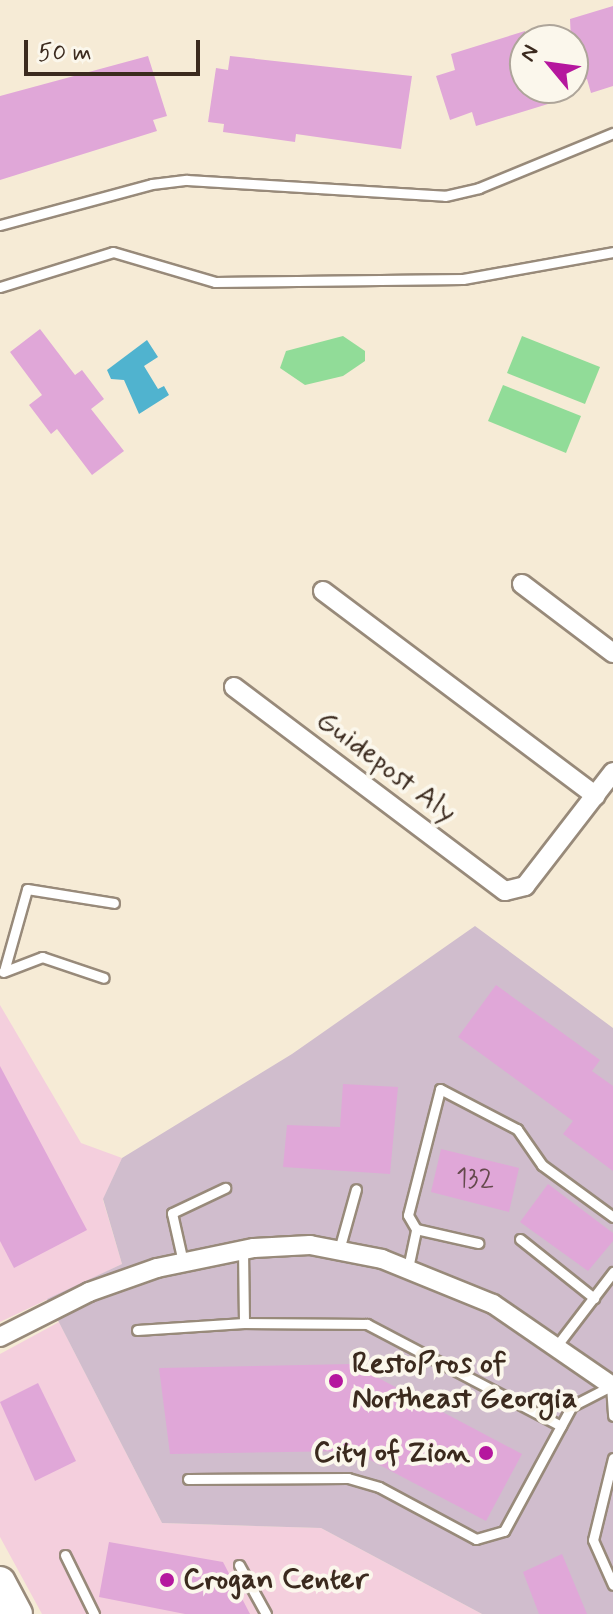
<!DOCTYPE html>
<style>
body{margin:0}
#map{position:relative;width:613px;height:1614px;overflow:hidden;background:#f6ebd6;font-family:Mynerve,sans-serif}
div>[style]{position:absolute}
.built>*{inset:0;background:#f4cfdd}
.industrial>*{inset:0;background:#d0bdcd}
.green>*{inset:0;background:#91dc98}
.water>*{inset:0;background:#50b3cf}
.building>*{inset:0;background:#e0a7d8}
.roads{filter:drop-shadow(2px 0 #988a7a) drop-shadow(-2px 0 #988a7a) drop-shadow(0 2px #988a7a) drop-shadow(0 -2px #988a7a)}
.lane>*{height:9px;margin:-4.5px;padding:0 4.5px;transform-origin:4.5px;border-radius:4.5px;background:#fff}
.street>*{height:18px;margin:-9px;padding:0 9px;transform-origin:9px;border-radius:9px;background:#fff}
.primary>*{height:30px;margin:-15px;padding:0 15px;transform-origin:15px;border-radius:15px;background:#fff}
.dots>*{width:22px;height:22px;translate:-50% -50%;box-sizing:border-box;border:4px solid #fbf7ec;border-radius:50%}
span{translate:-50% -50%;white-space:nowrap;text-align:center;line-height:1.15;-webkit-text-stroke:8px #fbf7ec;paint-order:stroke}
.number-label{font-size:26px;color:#64494c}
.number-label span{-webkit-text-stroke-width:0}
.street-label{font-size:30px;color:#3b2a1e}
.poi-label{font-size:30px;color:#3b2a1e;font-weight:700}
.left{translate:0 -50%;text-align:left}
.right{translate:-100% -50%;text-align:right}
.north{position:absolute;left:509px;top:24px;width:80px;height:80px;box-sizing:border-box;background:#fbf7ec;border:2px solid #aea59a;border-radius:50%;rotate:299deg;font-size:22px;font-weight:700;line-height:32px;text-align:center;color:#3b2a1e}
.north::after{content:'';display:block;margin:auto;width:28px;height:36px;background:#b5179e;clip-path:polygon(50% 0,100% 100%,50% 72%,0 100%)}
.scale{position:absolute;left:24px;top:40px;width:176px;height:36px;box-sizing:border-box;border:4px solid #3b2a1e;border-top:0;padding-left:10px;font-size:24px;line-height:28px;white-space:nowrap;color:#3b2a1e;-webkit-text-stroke:6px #fbf7ec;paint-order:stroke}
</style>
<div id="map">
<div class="built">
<div style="clip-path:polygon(0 1005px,81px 1143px,122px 1158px,103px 1200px,122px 1264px,0 1322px)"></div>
<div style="clip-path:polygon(59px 1322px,162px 1523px,321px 1528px,482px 1614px,42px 1614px,0 1537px,0 1354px)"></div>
</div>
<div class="industrial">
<div style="clip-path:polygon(475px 926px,613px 1028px,613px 1614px,482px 1614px,321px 1528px,162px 1523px,47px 1299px,122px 1264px,103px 1199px,122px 1158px,292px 1054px)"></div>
</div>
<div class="green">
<div style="clip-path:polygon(343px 336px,365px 351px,365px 361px,343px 376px,305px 385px,280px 368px,286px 351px)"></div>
<div style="clip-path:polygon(522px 336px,600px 367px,585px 404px,507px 373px)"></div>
<div style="clip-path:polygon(503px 385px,581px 416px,566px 453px,488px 421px)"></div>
</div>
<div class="water">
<div style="clip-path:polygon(147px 340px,158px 357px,144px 366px,158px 389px,164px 386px,169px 395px,139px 414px,124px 380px,111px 379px,107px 370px)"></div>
</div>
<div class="building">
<div style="clip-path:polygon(613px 6px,613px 86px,591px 93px,587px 79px,573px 84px,570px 19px)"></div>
<div style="clip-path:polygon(525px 31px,525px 88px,544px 88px,548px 104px,476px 126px,472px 112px,450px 120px,436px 76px,455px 70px,451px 54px)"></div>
<div style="clip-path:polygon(148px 56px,167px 116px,153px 120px,157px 131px,0 180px,0 96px)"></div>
<div style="clip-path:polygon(230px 56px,412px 76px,401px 149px,296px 134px,295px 142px,223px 132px,224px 124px,208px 122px,216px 68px,228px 70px)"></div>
<div style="clip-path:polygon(40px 329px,75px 375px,82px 370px,104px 399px,91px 409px,124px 451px,92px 475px,57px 429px,51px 434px,29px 405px,42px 395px,10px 352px)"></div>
<div style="clip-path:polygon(496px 985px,600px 1060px,592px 1071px,613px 1086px,613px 1171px,563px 1134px,573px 1121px,458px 1037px)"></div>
<div style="clip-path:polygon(0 1066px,87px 1230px,14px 1268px,0 1241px)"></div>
<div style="clip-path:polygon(343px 1084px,398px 1087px,390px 1174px,283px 1167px,287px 1125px,340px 1127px)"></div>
<div style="clip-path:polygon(441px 1149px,519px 1168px,509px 1212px,431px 1192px)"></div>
<div style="clip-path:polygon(548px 1184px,613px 1233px,613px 1241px,588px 1271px,520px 1222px)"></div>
<div style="clip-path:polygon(352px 1364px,522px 1454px,486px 1521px,353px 1451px,170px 1454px,159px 1368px)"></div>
<div style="clip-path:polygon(38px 1383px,76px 1461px,35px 1481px,0 1402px)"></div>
<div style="clip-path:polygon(109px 1542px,223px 1562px,250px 1614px,185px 1614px,99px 1597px)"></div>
<div style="clip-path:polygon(562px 1554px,587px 1614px,539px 1614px,523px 1572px)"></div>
</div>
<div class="roads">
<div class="lane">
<div style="left:0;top:225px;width:157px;rotate:-15.1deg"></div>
<div style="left:152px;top:184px;width:35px;rotate:-7deg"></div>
<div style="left:187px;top:180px;width:258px;rotate:3.5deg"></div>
<div style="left:445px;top:196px;width:35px;rotate:-13deg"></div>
<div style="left:479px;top:188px;width:145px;rotate:-22.3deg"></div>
<div style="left:0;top:287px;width:118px;rotate:-17.2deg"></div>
<div style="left:113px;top:252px;width:106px;rotate:16.4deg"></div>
<div style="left:215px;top:282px;width:248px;rotate:-0.7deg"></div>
<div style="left:463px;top:279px;width:152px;rotate:-10.2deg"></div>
<div style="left:4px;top:971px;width:85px;rotate:-74.3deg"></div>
<div style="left:27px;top:889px;width:88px;rotate:9.1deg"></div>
<div style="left:3px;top:972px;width:42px;rotate:-21deg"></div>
<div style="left:42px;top:957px;width:65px;rotate:18.7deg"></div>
<div style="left:416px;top:1229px;width:64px;rotate:12.7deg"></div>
<div style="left:520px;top:1239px;width:95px;rotate:38.6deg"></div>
<div style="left:243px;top:1250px;width:73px;rotate:89.2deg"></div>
<div style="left:339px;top:1250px;width:63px;rotate:-74.4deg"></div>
<div style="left:183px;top:1262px;width:50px;rotate:-102.7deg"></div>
<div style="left:172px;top:1213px;width:59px;rotate:-25.3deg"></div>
<div style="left:408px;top:1268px;width:40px;rotate:-78deg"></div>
<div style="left:416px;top:1229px;width:16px;rotate:-120deg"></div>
<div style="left:408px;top:1215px;width:130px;rotate:-75.7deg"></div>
<div style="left:440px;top:1089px;width:87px;rotate:27.5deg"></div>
<div style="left:517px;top:1129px;width:44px;rotate:55.2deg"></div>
<div style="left:542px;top:1165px;width:88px;rotate:36.2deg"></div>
<div style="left:137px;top:1330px;width:107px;rotate:-3.7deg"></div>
<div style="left:244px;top:1323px;width:123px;rotate:0.5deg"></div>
<div style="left:367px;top:1324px;width:219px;rotate:27.7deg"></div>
<div style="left:558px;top:1344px;width:91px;rotate:-52.6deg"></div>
<div style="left:611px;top:1385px;width:31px;rotate:86deg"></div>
<div style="left:613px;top:1458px;width:84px;rotate:103.7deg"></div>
<div style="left:593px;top:1540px;width:49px;rotate:66deg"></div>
<div style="left:188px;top:1479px;width:160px;rotate:-0.4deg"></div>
<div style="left:348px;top:1478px;width:32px;rotate:16deg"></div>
<div style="left:379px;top:1487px;width:110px;rotate:28.2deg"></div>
<div style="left:476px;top:1539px;width:29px;rotate:-16deg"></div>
<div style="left:504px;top:1531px;width:142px;rotate:-61.5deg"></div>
<div style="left:572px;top:1406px;width:46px;rotate:-27.1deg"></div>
<div style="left:65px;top:1555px;width:66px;rotate:63.8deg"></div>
<div style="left:239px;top:1565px;width:56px;rotate:61.1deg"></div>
</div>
<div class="street">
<div style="left:522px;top:584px;width:114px;rotate:37.2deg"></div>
<div style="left:323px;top:591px;width:341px;rotate:36.9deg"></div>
<div style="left:234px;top:687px;width:339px;rotate:37deg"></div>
<div style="left:505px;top:891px;width:21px;rotate:-14deg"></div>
<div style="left:525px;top:886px;width:144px;rotate:-52.3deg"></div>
<div style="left:0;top:1337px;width:100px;rotate:-26.8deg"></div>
<div style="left:89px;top:1292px;width:72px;rotate:-19.4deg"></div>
<div style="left:157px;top:1268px;width:99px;rotate:-11.7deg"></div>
<div style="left:254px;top:1248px;width:56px;rotate:-3.1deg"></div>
<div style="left:310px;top:1245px;width:73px;rotate:11deg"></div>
<div style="left:382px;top:1259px;width:120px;rotate:22.1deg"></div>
<div style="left:493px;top:1304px;width:143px;rotate:34.5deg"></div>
</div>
<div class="primary">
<div style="left:0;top:1582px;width:36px;rotate:62deg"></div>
</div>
</div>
<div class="dots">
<div style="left:336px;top:1381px;background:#b5179e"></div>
<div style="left:486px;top:1453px;background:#b5179e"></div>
<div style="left:167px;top:1580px;background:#b5179e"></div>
</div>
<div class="number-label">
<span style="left:475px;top:1180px">132</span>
</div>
<div class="street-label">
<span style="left:386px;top:767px;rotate:37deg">Guidepost Aly</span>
</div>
<div class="poi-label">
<span class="left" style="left:352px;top:1381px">RestoPros of<br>Northeast Georgia</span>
<span class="right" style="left:470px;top:1453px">City of Zion</span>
<span class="left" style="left:183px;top:1580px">Crogan Center</span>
</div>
<div class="north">N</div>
<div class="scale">50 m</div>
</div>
